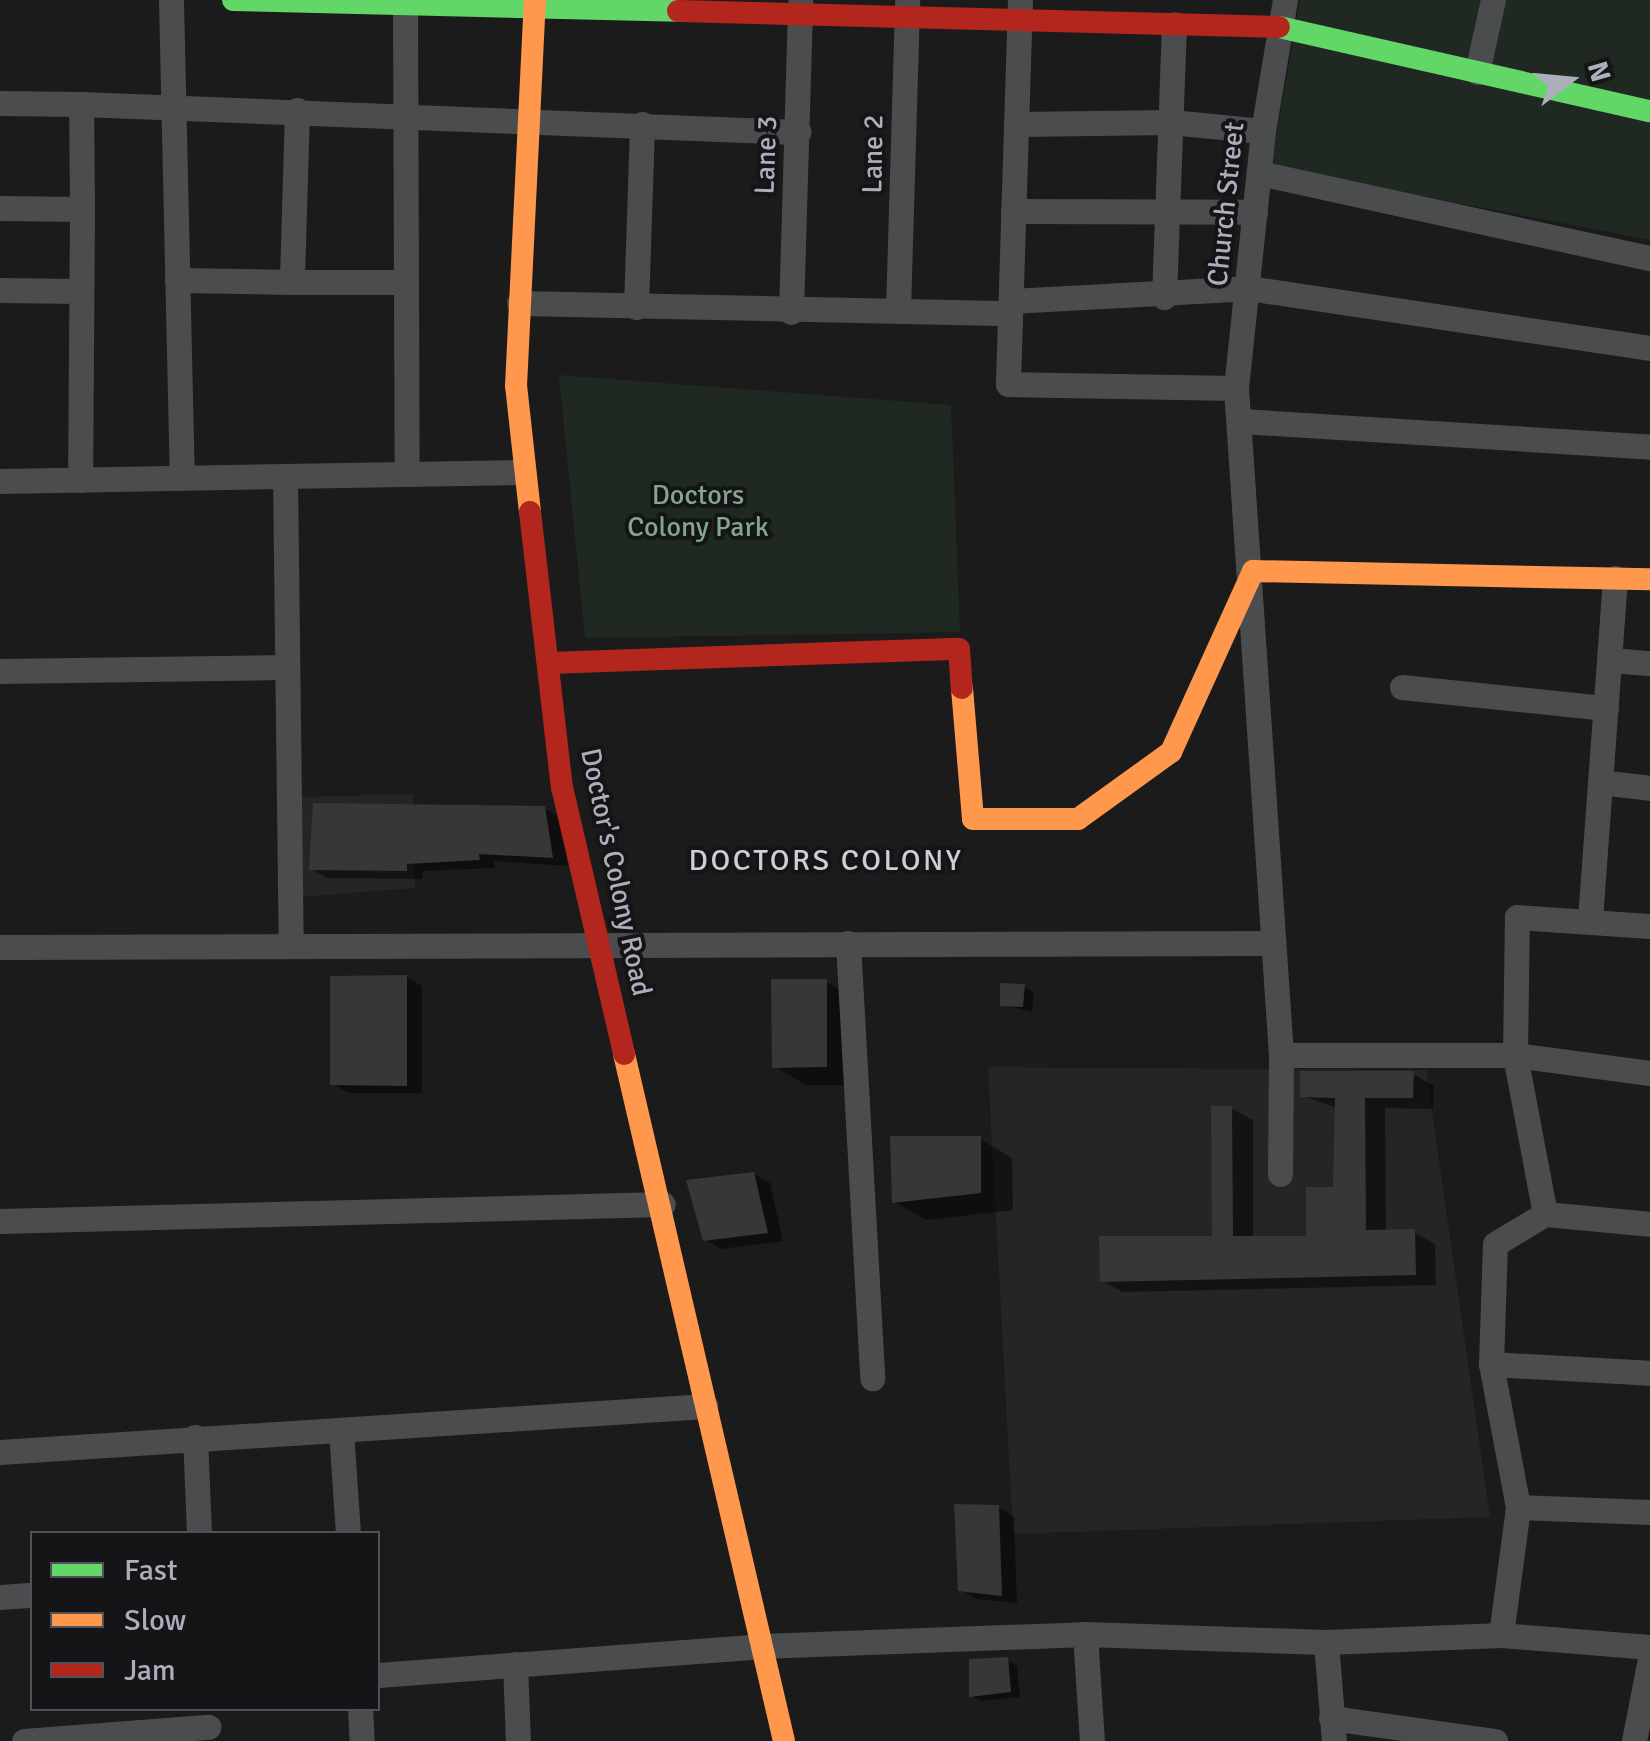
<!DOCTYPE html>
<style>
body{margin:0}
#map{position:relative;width:1650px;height:1741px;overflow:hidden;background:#1b1b1b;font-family:Signika,sans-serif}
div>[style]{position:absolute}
.built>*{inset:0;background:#252527}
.green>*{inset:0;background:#202822}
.shadow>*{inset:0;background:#0007}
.building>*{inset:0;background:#373739}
.street>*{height:25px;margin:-12.5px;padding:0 12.5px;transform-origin:12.5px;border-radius:12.5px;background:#4b4c4e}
.fast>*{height:22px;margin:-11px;padding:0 11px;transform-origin:11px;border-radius:11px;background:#63d668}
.slow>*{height:22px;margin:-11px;padding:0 11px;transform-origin:11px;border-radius:11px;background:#ff974d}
.jam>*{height:22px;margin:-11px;padding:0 11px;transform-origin:11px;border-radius:11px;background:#b3261e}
span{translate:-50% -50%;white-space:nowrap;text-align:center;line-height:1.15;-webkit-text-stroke:8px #151417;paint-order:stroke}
.street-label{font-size:28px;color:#acafbb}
.park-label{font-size:28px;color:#84a68a}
.neighbourhood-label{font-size:30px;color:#cdcfd7;letter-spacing:2.5px}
.legend{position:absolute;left:30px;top:1531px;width:350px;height:180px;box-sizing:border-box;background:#151417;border:2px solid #515259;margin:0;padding:12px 18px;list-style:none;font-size:30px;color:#acafbb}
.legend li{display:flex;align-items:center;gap:20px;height:50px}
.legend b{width:50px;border:2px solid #515259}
.north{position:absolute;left:1520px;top:30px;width:100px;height:100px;-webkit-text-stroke:8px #151417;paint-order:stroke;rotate:74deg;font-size:28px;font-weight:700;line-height:40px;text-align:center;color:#acafbb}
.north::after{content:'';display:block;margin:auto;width:35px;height:45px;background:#acafbb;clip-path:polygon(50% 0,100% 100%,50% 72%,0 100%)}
</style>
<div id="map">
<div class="built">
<div style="clip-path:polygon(413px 794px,415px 888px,300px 897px,300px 797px)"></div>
<div style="clip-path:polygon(988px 1067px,1426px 1070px,1490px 1517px,1013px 1534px)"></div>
</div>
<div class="green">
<div style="clip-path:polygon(1300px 0,1650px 0,1650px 240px,1271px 167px)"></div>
<div style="clip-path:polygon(559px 375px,951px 405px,960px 632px,585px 638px)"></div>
</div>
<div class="shadow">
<div style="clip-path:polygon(544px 808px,560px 818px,568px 866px,494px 861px,495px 868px,422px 871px,422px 879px,327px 878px,311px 869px)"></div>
<div style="clip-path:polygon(407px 977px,422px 986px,422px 1093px,348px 1093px,333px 1084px)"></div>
<div style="clip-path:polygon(826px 982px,858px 1000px,859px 1085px,806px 1085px,774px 1066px)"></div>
<div style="clip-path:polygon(1024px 987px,1034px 992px,1032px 1012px,1003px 1005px)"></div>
<div style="clip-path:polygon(1413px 1074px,1434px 1086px,1433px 1109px,1385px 1108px,1386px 1232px,1414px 1232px,1435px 1244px,1436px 1285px,1123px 1292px,1102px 1281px,1214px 1238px,1232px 1109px,1253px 1120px,1253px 1239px,1309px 1239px,1335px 1190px,1337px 1108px,1303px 1096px)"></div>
<div style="clip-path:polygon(980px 1139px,1012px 1158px,1013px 1210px,926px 1220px,894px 1201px)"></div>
<div style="clip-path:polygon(754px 1174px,770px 1183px,783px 1241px,721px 1249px,705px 1239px)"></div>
<div style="clip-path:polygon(998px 1507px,1014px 1517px,1017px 1603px,976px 1599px,960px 1589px)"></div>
<div style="clip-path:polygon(1007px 1660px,1017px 1666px,1020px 1697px,981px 1701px,971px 1695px)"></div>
</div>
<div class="building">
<div style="clip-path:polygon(313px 803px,545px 806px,553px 858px,479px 854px,480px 860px,407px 864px,407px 871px,309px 870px)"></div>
<div style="clip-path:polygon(407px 975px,407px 1086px,330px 1085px,330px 976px)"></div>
<div style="clip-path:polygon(771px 979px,827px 979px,827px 1067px,772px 1068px)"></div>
<div style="clip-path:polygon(1000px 983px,1025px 984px,1023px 1007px,1000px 1006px)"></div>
<div style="clip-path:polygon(1300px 1071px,1414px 1071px,1413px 1098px,1365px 1098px,1366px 1230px,1415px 1229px,1416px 1275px,1100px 1282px,1099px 1236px,1212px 1236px,1211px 1106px,1232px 1106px,1233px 1236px,1306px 1236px,1306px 1187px,1333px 1187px,1335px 1098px,1300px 1097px)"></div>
<div style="clip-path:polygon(890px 1136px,981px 1136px,981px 1193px,892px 1203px)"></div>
<div style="clip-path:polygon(754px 1172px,768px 1233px,703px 1241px,686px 1180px)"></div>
<div style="clip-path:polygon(954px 1504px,999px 1505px,1002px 1596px,958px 1591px)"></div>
<div style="clip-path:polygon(1008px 1657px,1011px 1692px,969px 1697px,969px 1659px)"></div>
</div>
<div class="street">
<div style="left:171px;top:0;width:478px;rotate:88.7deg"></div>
<div style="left:405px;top:0;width:474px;rotate:89.8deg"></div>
<div style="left:1020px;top:0;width:384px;rotate:91.8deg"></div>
<div style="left:1008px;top:384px;width:228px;rotate:1deg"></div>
<div style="left:1477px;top:72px;width:74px;rotate:-77.5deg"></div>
<div style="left:0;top:103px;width:81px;rotate:0.7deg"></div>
<div style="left:297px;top:110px;width:172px;rotate:91.7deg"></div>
<div style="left:292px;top:282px;width:112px"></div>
<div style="left:1016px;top:124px;width:155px;rotate:-0.7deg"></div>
<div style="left:1171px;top:122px;width:92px;rotate:5.6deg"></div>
<div style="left:1259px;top:173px;width:400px;rotate:12.3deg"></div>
<div style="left:0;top:208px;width:82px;rotate:0.7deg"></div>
<div style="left:82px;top:209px;width:271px;rotate:90.4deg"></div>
<div style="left:82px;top:209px;width:105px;rotate:-90.5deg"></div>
<div style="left:81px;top:104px;width:718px;rotate:2.24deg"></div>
<div style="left:1013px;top:211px;width:242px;rotate:0.2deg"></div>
<div style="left:177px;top:280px;width:115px;rotate:1deg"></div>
<div style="left:0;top:290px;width:81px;rotate:0.7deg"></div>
<div style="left:1164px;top:297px;width:273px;rotate:-87.9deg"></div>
<div style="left:1011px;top:301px;width:237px;rotate:-3.1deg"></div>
<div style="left:1248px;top:288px;width:406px;rotate:8.5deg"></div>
<div style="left:519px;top:303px;width:491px;rotate:1.2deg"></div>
<div style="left:636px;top:307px;width:183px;rotate:-88.1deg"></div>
<div style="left:898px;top:310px;width:310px;rotate:-88.3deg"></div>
<div style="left:791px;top:312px;width:310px;rotate:-88.3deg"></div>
<div style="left:1242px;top:421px;width:409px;rotate:3.6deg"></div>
<div style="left:285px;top:476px;width:469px;rotate:89.3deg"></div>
<div style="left:0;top:481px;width:523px;rotate:-0.99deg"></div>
<div style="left:1612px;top:660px;width:38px;rotate:5deg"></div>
<div style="left:0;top:671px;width:285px;rotate:-0.8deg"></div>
<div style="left:1402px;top:687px;width:205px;rotate:5.9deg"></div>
<div style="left:1600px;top:782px;width:50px;rotate:6.8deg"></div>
<div style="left:1590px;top:919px;width:342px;rotate:-85.8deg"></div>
<div style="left:848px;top:943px;width:436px;rotate:86.8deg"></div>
<div style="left:0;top:947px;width:1273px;rotate:-0.18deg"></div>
<div style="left:1281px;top:1055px;width:234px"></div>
<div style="left:1515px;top:1055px;width:136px;rotate:7.6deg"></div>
<div style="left:1280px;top:1174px;width:119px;rotate:-89.5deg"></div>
<div style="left:1281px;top:1055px;width:669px;rotate:-93.86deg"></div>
<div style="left:1236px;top:388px;width:258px;rotate:-84deg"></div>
<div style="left:1263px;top:131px;width:133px;rotate:-80.5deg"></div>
<div style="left:1545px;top:1214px;width:105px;rotate:5.4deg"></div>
<div style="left:0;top:1221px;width:663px;rotate:-1.47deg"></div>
<div style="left:1491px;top:1364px;width:159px;rotate:3.2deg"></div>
<div style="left:341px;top:1431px;width:103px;rotate:86.1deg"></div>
<div style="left:195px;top:1437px;width:97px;rotate:87.6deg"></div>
<div style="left:0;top:1452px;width:707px;rotate:-3.73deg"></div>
<div style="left:1518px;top:1507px;width:132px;rotate:2.2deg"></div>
<div style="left:0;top:1597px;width:32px;rotate:-4deg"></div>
<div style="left:1085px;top:1634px;width:107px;rotate:86.3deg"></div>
<div style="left:1501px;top:1635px;width:129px;rotate:-82.4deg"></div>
<div style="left:1518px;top:1507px;width:146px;rotate:-100.7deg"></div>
<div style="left:1491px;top:1364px;width:120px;rotate:-88.1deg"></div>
<div style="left:1495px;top:1244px;width:58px;rotate:-31deg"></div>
<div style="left:1545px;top:1214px;width:162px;rotate:-100.7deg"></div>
<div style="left:1515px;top:1055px;width:138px;rotate:-89.2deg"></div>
<div style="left:1517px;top:917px;width:133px;rotate:3.9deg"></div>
<div style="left:1326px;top:1642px;width:99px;rotate:85.4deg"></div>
<div style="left:515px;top:1664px;width:77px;rotate:87.8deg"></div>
<div style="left:378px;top:1675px;width:384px;rotate:-4.3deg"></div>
<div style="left:761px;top:1646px;width:324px;rotate:-2.1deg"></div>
<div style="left:1085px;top:1634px;width:241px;rotate:1.9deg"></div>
<div style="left:1326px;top:1642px;width:175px;rotate:-2.3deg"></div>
<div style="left:1501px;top:1635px;width:149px;rotate:4.6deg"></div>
<div style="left:360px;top:1708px;width:33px;rotate:87deg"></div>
<div style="left:1331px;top:1718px;width:166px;rotate:8deg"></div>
<div style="left:24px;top:1741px;width:185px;rotate:-4.4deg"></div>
<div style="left:1634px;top:1741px;width:84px;rotate:-79deg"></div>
</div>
<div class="fast">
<div style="left:233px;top:0;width:445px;rotate:1.4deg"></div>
<div style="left:1279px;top:27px;width:380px;rotate:12.8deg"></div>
</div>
<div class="slow">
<div style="left:530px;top:512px;width:127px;rotate:-96.3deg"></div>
<div style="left:516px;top:386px;width:386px;rotate:-87.2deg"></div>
<div style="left:962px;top:688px;width:131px;rotate:85.2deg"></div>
<div style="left:973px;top:819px;width:105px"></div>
<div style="left:1078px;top:819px;width:115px;rotate:-35.8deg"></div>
<div style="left:1171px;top:752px;width:199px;rotate:-65.6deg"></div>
<div style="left:1253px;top:571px;width:397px;rotate:1.2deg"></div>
<div style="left:624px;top:1054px;width:705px;rotate:76.89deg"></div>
</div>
<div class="jam">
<div style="left:678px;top:11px;width:601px;rotate:1.52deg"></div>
<div style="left:530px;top:512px;width:277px;rotate:83.4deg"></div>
<div style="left:562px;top:787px;width:274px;rotate:76.9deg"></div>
<div style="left:548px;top:663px;width:411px;rotate:-2deg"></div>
<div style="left:959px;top:649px;width:39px;rotate:86deg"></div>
</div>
<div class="street-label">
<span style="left:873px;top:154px;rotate:-89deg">Lane 2</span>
<span style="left:766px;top:155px;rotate:-88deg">Lane 3</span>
<span style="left:1226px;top:204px;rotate:-84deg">Church Street</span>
<span style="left:616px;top:872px;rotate:78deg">Doctor's Colony Road</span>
</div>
<div class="park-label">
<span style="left:698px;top:511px">Doctors<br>Colony Park</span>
</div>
<div class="neighbourhood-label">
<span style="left:826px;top:861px">DOCTORS COLONY</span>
</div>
<ul class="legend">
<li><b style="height:12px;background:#63d668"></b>Fast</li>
<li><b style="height:12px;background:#ff974d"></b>Slow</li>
<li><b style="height:12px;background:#b3261e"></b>Jam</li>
</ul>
<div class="north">N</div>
</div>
